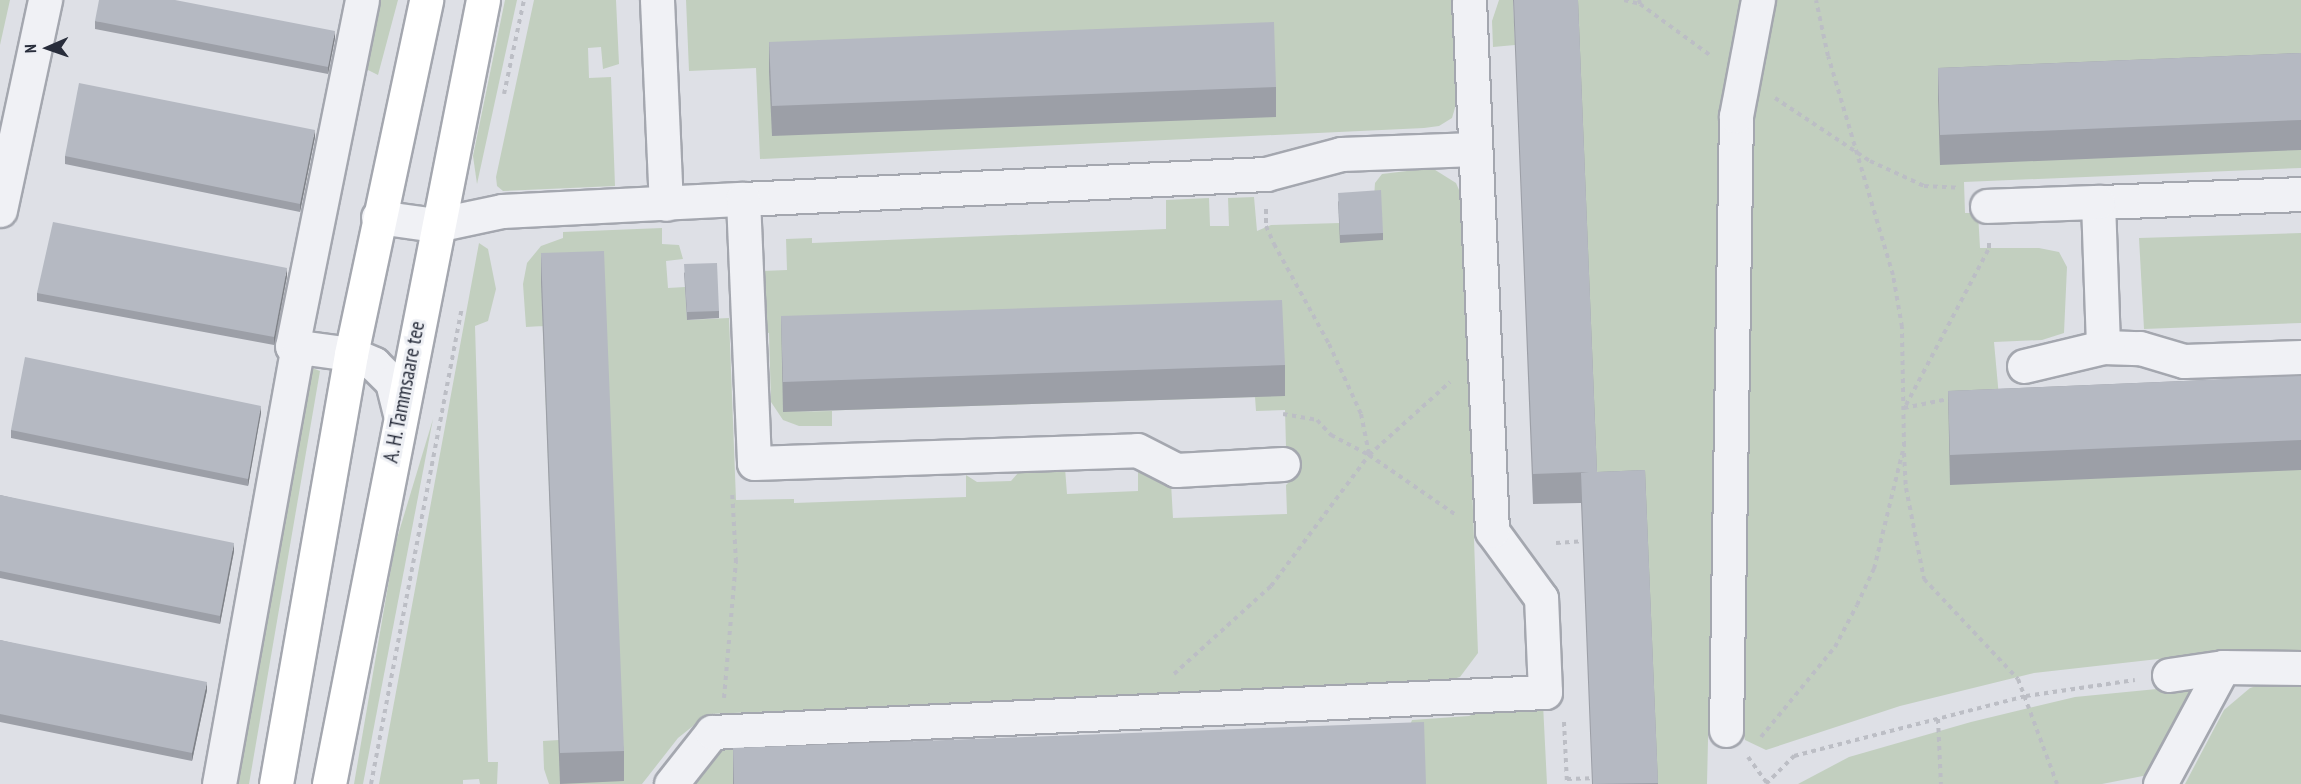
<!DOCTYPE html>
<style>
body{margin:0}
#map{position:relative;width:2301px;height:784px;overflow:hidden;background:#dee0e6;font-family:"PT Sans Narrow",sans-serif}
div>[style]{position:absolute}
.green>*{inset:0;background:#c2cfbf}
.path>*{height:4px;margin-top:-2px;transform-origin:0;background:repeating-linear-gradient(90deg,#bcbec5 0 4.5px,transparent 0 9px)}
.roads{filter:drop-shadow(2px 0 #a4a7af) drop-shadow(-2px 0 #a4a7af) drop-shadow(0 2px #a4a7af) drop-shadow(0 -2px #a4a7af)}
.minor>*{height:33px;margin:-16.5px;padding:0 16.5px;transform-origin:16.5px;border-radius:16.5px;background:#f0f1f5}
.major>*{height:33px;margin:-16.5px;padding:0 16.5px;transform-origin:16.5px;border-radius:16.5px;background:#fff}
.wall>*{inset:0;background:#9c9fa7}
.shaded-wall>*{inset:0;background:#7f8288}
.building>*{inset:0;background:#b5b9c2}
span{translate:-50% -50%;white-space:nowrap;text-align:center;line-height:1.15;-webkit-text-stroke:6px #edeff4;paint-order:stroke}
.street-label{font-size:21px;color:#282d3b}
.north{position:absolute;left:18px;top:18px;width:60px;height:60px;-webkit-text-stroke:4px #edeff4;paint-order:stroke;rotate:268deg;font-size:16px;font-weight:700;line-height:24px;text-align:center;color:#282d3b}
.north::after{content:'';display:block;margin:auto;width:21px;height:27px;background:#282d3b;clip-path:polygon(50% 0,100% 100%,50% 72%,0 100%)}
</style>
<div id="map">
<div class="green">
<div style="clip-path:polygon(0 0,10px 0,0 45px)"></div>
<div style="clip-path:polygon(380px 0,398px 0,378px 75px,364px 68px)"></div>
<div style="clip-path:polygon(505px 0,517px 0,477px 184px,473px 156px)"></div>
<div style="clip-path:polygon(534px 0,616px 0,619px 64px,603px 69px,601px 47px,588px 48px,589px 78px,611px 77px,615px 186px,503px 191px,497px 186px,496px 177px)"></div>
<div style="clip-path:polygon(686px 0,1454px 0,1457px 101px,1452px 118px,1439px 126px,1424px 128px,760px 159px,756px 68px,689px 71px)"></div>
<div style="clip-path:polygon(1499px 0,1513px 0,1515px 45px,1493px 47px,1492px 21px)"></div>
<div style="clip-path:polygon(1577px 0,1743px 0,1730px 50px,1721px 178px,1707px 784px,1657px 784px,1597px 502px)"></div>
<div style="clip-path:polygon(1774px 0,2301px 0,2301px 168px,1964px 182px,1965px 213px,1978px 213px,1980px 248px,2039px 248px,2059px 252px,2067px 267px,2064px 333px,2042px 340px,1994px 342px,1999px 397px,2301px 385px,2301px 653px,2185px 656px,2034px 673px,1900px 706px,1766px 750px,1745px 740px,1742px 727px,1743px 523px,1750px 109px)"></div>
<div style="clip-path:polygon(1432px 168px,1456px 183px,1462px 197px,1478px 653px,1460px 677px,1436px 684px,708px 714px,678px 738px,642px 784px,549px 784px,544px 769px,543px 741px,559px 740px,541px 283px,543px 326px,526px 327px,523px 284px,527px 263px,541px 246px,563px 238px,563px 232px,662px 228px,662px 244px,679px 245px,683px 259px,666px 261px,668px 288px,685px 287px,687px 320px,729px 318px,736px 500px,794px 499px,794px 503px,966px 497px,966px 475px,977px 482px,1011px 481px,1024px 466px,1065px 468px,1067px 494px,1138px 491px,1138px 468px,1171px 483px,1173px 518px,1287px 514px,1286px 485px,1292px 479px,1293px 453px,1286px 447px,1285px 410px,1256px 411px,1255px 397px,1284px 396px,783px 412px,832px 411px,832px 426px,799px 426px,783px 420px,771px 402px,769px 333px,762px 332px,759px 271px,787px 270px,786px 239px,812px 238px,812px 243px,1166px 229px,1166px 200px,1209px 198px,1210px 226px,1229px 226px,1228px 198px,1254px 197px,1257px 231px,1271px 225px,1340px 223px,1374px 198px,1375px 183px,1382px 174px)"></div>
<div style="clip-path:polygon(2301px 233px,2301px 323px,2144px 329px,2139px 238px)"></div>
<div style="clip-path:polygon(479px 243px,488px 249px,496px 289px,488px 321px,475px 326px,488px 762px,498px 762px,497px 784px,480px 784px,479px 779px,463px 780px,463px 784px,379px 784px)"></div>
<div style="clip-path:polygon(312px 368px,320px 371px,249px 784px,232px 784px,305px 372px)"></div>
<div style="clip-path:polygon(433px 419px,363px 784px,354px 784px,395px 545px)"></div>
<div style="clip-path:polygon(2277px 679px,2301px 681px,2301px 784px,2185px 784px,2224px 710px,2250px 688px)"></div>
<div style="clip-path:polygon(2208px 684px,2148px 775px,2102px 784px,1798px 784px,1849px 757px,1971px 722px,2075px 697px)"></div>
<div style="clip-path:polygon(1543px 704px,1547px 784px,1425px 784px,1398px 756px,1412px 720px,1469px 716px,1488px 707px)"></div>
<div style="clip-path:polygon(726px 747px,745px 747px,756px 773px,733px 784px,693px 784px,712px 758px)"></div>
</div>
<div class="path">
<div style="left:1624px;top:0;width:16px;rotate:14deg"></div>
<div style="left:1639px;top:0;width:4px;rotate:76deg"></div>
<div style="left:1640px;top:4px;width:88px;rotate:36.2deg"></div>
<div style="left:504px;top:94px;width:96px;rotate:-78deg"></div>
<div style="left:1775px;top:98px;width:114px;rotate:33.6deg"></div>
<div style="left:1870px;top:161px;width:60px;rotate:24.8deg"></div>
<div style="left:1924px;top:186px;width:35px;rotate:3deg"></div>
<div style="left:1266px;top:209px;width:17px;rotate:90deg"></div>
<div style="left:1266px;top:226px;width:20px;rotate:66deg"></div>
<div style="left:1274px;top:244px;width:114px;rotate:61.2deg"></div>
<div style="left:1329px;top:344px;width:77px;rotate:65.4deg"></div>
<div style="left:1361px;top:414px;width:41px;rotate:78.7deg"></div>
<div style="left:1906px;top:405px;width:178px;rotate:-62.1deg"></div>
<div style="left:1989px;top:248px;width:7px;rotate:-90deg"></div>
<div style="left:1904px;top:408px;width:50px;rotate:-11.5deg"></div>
<div style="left:1283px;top:414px;width:35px;rotate:10deg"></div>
<div style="left:1317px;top:420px;width:21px;rotate:47deg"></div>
<div style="left:1331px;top:435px;width:43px;rotate:27.8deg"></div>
<div style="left:1369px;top:455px;width:106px;rotate:34.6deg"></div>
<div style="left:1904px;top:453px;width:35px;rotate:87deg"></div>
<div style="left:1906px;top:488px;width:93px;rotate:78.8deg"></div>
<div style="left:1924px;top:579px;width:137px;rotate:46.8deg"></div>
<div style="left:2018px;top:679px;width:112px;rotate:69.6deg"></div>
<div style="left:1556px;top:543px;width:26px;rotate:-4deg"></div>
<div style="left:1174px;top:674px;width:131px;rotate:-42.2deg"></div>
<div style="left:1271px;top:586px;width:164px;rotate:-53.2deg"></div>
<div style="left:1369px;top:455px;width:109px;rotate:-42deg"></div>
<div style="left:724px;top:698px;width:137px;rotate:-85deg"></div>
<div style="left:736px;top:562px;width:72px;rotate:-93.2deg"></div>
<div style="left:1938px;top:719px;width:65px;rotate:87.4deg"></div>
<div style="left:1564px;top:722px;width:62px;rotate:87.2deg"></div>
<div style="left:1761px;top:737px;width:117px;rotate:-50.6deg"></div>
<div style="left:1835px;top:647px;width:47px;rotate:-62.4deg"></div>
<div style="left:1857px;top:605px;width:40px;rotate:-65deg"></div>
<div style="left:1874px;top:569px;width:127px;rotate:-76.3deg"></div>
<div style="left:1904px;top:446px;width:119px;rotate:-91deg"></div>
<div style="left:1902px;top:327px;width:53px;rotate:-99.8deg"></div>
<div style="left:1893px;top:275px;width:228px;rotate:-106.5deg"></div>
<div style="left:1828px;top:56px;width:57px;rotate:-102.1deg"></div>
<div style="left:1748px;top:757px;width:32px;rotate:54deg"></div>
<div style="left:1567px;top:779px;width:25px;rotate:-2deg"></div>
<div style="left:371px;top:784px;width:482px;rotate:-79.2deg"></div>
<div style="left:1766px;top:784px;width:40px;rotate:-45deg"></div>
<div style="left:1794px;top:756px;width:240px;rotate:-14.5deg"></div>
<div style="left:2026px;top:696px;width:110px;rotate:-8.4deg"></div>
</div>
<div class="roads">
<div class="minor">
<div style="left:362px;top:0;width:353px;rotate:101.4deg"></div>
<div style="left:292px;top:346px;width:60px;rotate:7.7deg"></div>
<div style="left:351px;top:354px;width:25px;rotate:23deg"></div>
<div style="left:374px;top:364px;width:25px;rotate:45deg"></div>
<div style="left:392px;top:382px;width:33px;rotate:76deg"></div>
<div style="left:657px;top:0;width:204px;rotate:87.5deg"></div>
<div style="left:2301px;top:194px;width:203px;rotate:177.7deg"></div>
<div style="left:2098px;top:202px;width:145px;rotate:88deg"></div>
<div style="left:2103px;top:347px;width:37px;rotate:2deg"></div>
<div style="left:2140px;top:348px;width:46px;rotate:16.5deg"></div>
<div style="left:2184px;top:361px;width:117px;rotate:-2deg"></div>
<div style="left:743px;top:199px;width:524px;rotate:-2.74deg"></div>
<div style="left:1266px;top:174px;width:78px;rotate:-14.9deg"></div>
<div style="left:1341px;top:154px;width:133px;rotate:-2.2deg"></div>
<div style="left:1987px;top:206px;width:111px;rotate:-2.1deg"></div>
<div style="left:0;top:210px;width:215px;rotate:-77.9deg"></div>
<div style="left:378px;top:217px;width:59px;rotate:7.9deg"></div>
<div style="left:436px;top:225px;width:67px;rotate:-12deg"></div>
<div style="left:502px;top:211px;width:241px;rotate:-2.9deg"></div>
<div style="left:743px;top:199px;width:264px;rotate:87.6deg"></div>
<div style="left:754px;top:463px;width:383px;rotate:-1.9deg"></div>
<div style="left:1137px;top:450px;width:44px;rotate:27.1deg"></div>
<div style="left:1176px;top:470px;width:107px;rotate:-3.2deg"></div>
<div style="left:2024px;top:366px;width:81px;rotate:-13.5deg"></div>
<div style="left:2169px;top:675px;width:55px;rotate:-8.4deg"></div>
<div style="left:2223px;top:667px;width:78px;rotate:0.7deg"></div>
<div style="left:1726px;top:730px;width:614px;rotate:-89.07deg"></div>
<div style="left:1736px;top:116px;width:118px;rotate:-79.3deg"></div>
<div style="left:219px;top:784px;width:434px;rotate:-79.8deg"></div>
<div style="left:296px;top:357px;width:13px;rotate:-45deg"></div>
<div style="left:671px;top:784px;width:66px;rotate:-51.7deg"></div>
<div style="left:712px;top:732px;width:834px;rotate:-2.75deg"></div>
<div style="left:1545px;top:692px;width:94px;rotate:-92.4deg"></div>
<div style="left:1541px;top:598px;width:83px;rotate:-126.2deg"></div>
<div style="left:1492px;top:531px;width:531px;rotate:-92.48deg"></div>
<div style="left:2160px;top:784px;width:133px;rotate:-61.7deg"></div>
</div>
<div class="major">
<div style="left:276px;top:784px;width:436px;rotate:-80.1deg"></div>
<div style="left:351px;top:354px;width:362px;rotate:-78deg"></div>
<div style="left:329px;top:784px;width:799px;rotate:-78.89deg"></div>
</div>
</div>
<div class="wall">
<div style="clip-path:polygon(1513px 0,1578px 0,1597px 472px,1645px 470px,1658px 784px,1592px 784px,1581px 503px,1533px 504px)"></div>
<div style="clip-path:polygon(95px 21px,335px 38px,328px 74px,95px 29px)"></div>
<div style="clip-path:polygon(769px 42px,1276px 87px,1276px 117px,772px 136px,769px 72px)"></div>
<div style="clip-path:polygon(2301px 53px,2301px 150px,1940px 165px,1938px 98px,1938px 68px)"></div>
<div style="clip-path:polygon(315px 137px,300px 212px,65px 164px,65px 156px)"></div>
<div style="clip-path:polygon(1338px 201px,1383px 233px,1383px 240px,1340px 243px)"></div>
<div style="clip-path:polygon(541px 253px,624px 751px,624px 781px,560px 784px,541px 283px)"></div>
<div style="clip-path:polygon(684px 272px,719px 311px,719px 318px,687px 320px)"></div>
<div style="clip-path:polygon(287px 276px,274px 345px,37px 301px,37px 293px)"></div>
<div style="clip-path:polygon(781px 316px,1285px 365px,1285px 396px,783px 412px)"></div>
<div style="clip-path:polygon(2301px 376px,2301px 470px,1950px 485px,1948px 391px)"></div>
<div style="clip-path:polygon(261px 413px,248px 486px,11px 438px,11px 430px)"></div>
<div style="clip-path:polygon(0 495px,234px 551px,220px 624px,0 578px)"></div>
<div style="clip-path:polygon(0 640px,207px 690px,192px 761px,0 722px)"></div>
<div style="clip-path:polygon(733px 748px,1426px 784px,733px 784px)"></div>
</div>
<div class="shaded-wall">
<div style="clip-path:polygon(335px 31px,335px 38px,328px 74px,328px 67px)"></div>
<div style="clip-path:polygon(315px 130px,315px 137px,300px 212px,300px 204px)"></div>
<div style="clip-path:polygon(287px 268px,287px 276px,274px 345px,274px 337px)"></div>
<div style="clip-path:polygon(261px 406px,261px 413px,248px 486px,248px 479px)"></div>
<div style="clip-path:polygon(234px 543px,234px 551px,220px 624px,220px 616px)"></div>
<div style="clip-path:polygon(207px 682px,207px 690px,192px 761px,192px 753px)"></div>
</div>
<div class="building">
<div style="clip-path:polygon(99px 0,175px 0,335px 31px,328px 67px,95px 21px)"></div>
<div style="clip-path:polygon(1514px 0,1578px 0,1597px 472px,1645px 470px,1658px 783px,1593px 784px,1581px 473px,1589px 472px,1533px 474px)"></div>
<div style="clip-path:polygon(1274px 22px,1276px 87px,772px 106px,769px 42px)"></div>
<div style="clip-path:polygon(2301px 53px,2301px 120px,1940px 135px,1938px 68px)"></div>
<div style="clip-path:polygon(79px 83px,315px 130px,300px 204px,65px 156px)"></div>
<div style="clip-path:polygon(1381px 190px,1383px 233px,1340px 235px,1338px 193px)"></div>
<div style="clip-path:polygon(53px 222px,287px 268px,274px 337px,37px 293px)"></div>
<div style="clip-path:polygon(604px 251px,624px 751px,560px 753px,541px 253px)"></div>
<div style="clip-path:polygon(717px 263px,719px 311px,687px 312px,684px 264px)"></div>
<div style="clip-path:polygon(1282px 300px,1285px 365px,783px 382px,781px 316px)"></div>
<div style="clip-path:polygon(25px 357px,261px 406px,248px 479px,11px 430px)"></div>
<div style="clip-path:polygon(2301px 376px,2301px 440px,1950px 455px,1948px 391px)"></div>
<div style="clip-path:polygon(0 495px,234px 543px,220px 616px,0 571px)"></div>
<div style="clip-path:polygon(0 640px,207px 682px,192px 753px,0 714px)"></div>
<div style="clip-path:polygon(1424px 722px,1426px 784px,734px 784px,733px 748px)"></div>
</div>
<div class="street-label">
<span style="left:404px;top:392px;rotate:-79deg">A. H. Tammsaare tee</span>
</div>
<div class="north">N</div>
</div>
